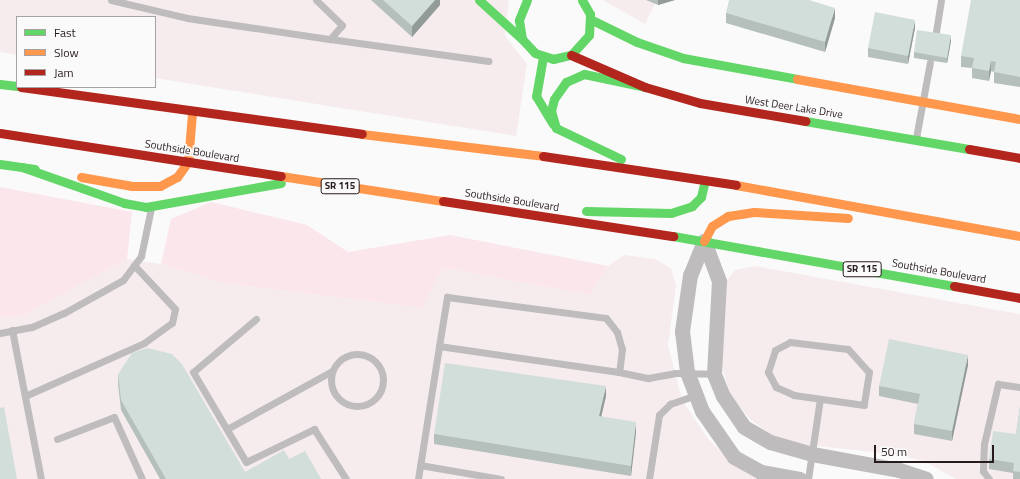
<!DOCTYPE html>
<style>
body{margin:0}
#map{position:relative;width:1020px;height:479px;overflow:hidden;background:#fafafa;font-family:"Titillium Web",sans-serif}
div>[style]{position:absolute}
.built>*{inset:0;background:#f6ecee}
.green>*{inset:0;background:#fae6eb}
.lane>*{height:7px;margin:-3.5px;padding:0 3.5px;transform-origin:3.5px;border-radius:3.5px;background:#bfbcbd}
.lane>.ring{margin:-3.5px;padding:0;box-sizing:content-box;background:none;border:7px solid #bfbcbd;border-radius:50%}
.street>*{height:15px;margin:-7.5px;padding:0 7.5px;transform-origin:7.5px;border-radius:7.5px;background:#bfbcbd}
.fast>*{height:9px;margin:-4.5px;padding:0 4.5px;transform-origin:4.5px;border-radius:4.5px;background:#63d668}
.slow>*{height:9px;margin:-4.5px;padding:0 4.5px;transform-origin:4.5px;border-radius:4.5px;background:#ff974d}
.jam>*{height:9px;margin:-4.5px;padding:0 4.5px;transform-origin:4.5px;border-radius:4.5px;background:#b3261e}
.wall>*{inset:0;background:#b5bfbb}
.shaded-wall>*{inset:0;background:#939b99}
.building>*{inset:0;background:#d2deda}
span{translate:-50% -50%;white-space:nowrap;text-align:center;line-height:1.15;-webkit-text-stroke:4px #fafafa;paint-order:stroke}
.shield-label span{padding:1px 3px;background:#fafafa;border:1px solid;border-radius:3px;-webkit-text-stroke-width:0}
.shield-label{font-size:10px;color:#281b1e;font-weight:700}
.street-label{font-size:11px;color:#281b1e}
.legend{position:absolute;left:16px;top:16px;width:140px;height:72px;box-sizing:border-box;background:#fafafa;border:1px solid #a6a1a2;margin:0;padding:5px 7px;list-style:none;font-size:12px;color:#281b1e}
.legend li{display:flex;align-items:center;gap:8px;height:20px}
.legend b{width:20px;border:1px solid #a6a1a2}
.scale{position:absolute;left:874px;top:445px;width:120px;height:18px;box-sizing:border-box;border:2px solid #281b1e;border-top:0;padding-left:5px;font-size:12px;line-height:14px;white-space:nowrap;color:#281b1e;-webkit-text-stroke:3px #fafafa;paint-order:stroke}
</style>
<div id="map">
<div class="built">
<div style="clip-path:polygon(0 0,509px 0,505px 36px,527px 64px,516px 136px,155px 78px,155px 17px,17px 17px,17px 55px,0 52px)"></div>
<div style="clip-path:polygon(603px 0,657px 0,645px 24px)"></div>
<div style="clip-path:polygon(624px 255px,655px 259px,671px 268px,676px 285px,668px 345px,682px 400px,708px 439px,734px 464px,763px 479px,0 479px,0 317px,21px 317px,127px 259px,161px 264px,223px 283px,423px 308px,443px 268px,590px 295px,608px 266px)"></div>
<div style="clip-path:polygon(755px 266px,1020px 314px,1020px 479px,956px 479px,924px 461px,897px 455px,793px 443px,771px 435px,751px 420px,731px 397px,719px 357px,727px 280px,735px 270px)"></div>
</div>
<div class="green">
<div style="clip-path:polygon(0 187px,132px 212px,127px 259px,21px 317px,0 317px)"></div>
<div style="clip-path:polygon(211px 202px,307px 225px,348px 252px,450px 235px,608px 266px,590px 295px,443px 268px,423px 308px,223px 283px,161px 264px,171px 219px)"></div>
</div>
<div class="lane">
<div style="left:111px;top:0;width:78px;rotate:13.3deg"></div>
<div style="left:187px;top:18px;width:145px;rotate:8.4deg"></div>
<div style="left:330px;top:39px;width:18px;rotate:-49deg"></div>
<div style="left:342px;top:25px;width:36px;rotate:-136deg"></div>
<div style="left:935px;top:38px;width:38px;rotate:-81deg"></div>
<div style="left:330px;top:39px;width:160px;rotate:7.9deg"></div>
<div style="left:916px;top:138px;width:77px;rotate:-79.6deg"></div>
<div style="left:256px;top:319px;width:82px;rotate:139.9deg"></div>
<div style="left:193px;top:372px;width:104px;rotate:59.5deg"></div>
<div style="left:246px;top:462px;width:76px;rotate:-25.9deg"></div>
<div style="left:314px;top:429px;width:59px;rotate:57.4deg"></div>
<div style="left:12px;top:330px;width:152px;rotate:79deg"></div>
<div style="left:0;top:333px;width:33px;rotate:-11deg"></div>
<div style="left:32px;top:327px;width:35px;rotate:-24deg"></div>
<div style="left:64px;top:313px;width:68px;rotate:-29.2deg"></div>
<div style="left:123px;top:280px;width:30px;rotate:-53deg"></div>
<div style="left:141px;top:256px;width:49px;rotate:-78.2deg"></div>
<div style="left:790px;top:342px;width:58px;rotate:6.9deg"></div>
<div style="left:848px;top:349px;width:31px;rotate:48deg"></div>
<div style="left:869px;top:372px;width:33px;rotate:99deg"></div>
<div style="left:864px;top:405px;width:71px;rotate:-171.9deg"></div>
<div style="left:794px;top:395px;width:20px;rotate:-156deg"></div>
<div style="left:776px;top:387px;width:17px;rotate:-118deg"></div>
<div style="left:768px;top:372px;width:23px;rotate:-72deg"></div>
<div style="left:775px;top:350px;width:17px;rotate:-28deg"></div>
<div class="ring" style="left:331px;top:354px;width:45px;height:45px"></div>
<div style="left:619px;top:372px;width:182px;rotate:-171.8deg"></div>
<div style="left:439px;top:346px;width:50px;rotate:-80.7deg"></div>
<div style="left:447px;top:297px;width:160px;rotate:7.5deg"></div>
<div style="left:606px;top:318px;width:18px;rotate:52deg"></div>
<div style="left:617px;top:332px;width:18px;rotate:74deg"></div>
<div style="left:622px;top:349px;width:23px;rotate:97deg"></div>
<div style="left:619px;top:372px;width:30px;rotate:12deg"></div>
<div style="left:648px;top:378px;width:27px;rotate:-10deg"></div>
<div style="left:675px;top:373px;width:39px;rotate:1deg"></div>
<div style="left:25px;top:396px;width:130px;rotate:-24deg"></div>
<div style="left:144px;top:343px;width:34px;rotate:-36deg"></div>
<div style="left:172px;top:323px;width:14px;rotate:-78deg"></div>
<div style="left:175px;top:309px;width:60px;rotate:-133deg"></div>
<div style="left:227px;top:429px;width:120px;rotate:-28.9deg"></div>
<div style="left:57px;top:439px;width:61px;rotate:-21.1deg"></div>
<div style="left:114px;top:417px;width:68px;rotate:65.7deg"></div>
<div style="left:420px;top:465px;width:82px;rotate:9.8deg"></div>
<div style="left:418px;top:479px;width:135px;rotate:-81deg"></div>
<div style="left:649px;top:479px;width:65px;rotate:-81.1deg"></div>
<div style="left:659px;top:415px;width:16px;rotate:-45deg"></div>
<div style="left:670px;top:404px;width:28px;rotate:-19deg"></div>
<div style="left:808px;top:479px;width:81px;rotate:-81.5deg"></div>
<div style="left:989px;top:479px;width:10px;rotate:-127deg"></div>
<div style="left:983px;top:471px;width:27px;rotate:-88deg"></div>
<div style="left:984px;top:444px;width:62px;rotate:-76.9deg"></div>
<div style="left:998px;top:384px;width:22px;rotate:8deg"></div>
</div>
<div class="street">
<div style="left:704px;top:241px;width:43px;rotate:69.4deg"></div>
<div style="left:719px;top:281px;width:93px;rotate:93.1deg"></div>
<div style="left:714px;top:374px;width:24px;rotate:68deg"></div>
<div style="left:723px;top:396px;width:37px;rotate:56deg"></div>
<div style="left:744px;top:427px;width:30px;rotate:30deg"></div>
<div style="left:770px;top:442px;width:44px;rotate:15.9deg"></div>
<div style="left:812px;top:454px;width:88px;rotate:10.4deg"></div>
<div style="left:899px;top:470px;width:28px;rotate:18deg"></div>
<div style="left:704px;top:241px;width:37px;rotate:112deg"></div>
<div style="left:690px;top:275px;width:57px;rotate:98.1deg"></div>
<div style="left:682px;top:331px;width:41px;rotate:83deg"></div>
<div style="left:687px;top:372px;width:42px;rotate:69deg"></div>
<div style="left:702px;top:411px;width:56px;rotate:55.2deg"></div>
<div style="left:734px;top:457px;width:31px;rotate:29deg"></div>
<div style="left:761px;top:472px;width:39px;rotate:10deg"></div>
</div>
<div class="fast">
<div style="left:479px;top:0;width:58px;rotate:42.2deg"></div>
<div style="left:527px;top:0;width:22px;rotate:112deg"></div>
<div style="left:519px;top:20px;width:19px;rotate:81deg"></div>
<div style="left:522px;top:39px;width:19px;rotate:47deg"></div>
<div style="left:535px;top:53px;width:19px;rotate:18deg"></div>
<div style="left:553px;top:59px;width:18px;rotate:-13deg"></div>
<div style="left:571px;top:55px;width:27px;rotate:-48deg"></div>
<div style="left:589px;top:35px;width:21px;rotate:-87deg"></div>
<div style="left:590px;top:14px;width:16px;rotate:-120deg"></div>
<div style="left:590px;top:19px;width:52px;rotate:26.1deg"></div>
<div style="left:637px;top:42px;width:49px;rotate:19.2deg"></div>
<div style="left:683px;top:58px;width:116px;rotate:10.4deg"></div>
<div style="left:543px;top:57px;width:40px;rotate:100deg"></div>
<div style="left:536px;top:96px;width:33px;rotate:59deg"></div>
<div style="left:0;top:84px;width:17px;rotate:7deg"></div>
<div style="left:805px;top:121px;width:166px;rotate:9.7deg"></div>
<div style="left:621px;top:159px;width:72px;rotate:-154.5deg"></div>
<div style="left:556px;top:128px;width:18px;rotate:-106deg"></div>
<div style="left:551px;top:111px;width:12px;rotate:-76deg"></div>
<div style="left:554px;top:99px;width:21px;rotate:-55deg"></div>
<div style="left:566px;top:82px;width:20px;rotate:-24deg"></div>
<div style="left:584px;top:74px;width:62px;rotate:12deg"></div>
<div style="left:0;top:164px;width:35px;rotate:8deg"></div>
<div style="left:22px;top:167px;width:108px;rotate:19.4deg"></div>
<div style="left:124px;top:203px;width:22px;rotate:10deg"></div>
<div style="left:146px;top:207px;width:137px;rotate:-10.1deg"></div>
<div style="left:586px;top:211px;width:85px;rotate:1.3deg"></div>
<div style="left:671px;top:213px;width:22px;rotate:-18deg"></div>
<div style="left:692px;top:206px;width:13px;rotate:-45deg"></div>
<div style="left:701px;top:197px;width:17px;rotate:-77deg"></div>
<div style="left:673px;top:236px;width:285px;rotate:10.1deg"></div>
</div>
<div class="slow">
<div style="left:797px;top:79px;width:227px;rotate:10.2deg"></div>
<div style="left:362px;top:134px;width:182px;rotate:6.9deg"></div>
<div style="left:281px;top:176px;width:164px;rotate:8.8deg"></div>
<div style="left:81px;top:177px;width:52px;rotate:10deg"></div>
<div style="left:132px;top:186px;width:28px"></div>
<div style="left:160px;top:186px;width:19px;rotate:-28deg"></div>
<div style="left:177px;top:177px;width:19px;rotate:-54deg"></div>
<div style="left:188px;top:162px;width:49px;rotate:-85.3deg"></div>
<div style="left:736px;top:185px;width:289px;rotate:10.2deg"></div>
<div style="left:704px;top:241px;width:17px;rotate:-62deg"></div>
<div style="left:712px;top:226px;width:19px;rotate:-32deg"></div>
<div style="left:728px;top:216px;width:26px;rotate:-9deg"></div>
<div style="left:754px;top:212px;width:94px;rotate:3.7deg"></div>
</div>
<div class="jam">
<div style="left:571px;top:55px;width:81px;rotate:23.4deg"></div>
<div style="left:645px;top:87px;width:57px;rotate:16.2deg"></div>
<div style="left:700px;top:103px;width:107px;rotate:9.7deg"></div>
<div style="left:21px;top:87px;width:344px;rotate:7.8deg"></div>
<div style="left:0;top:133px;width:284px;rotate:8.7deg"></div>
<div style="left:969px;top:149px;width:52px;rotate:10deg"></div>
<div style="left:543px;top:156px;width:195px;rotate:8.5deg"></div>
<div style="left:443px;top:201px;width:233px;rotate:8.7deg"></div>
<div style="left:954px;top:286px;width:67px;rotate:10.3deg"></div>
</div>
<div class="wall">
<div style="clip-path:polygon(371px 0,440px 0,440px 5px,412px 37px)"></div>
<div style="clip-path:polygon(646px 0,675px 0,658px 5px)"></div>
<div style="clip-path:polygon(1020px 0,1020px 87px,994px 83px,994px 72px,991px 71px,989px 81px,972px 78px,972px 68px,961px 67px,961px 56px)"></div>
<div style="clip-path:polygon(726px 13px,835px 18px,825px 52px,726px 23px)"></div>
<div style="clip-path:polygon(915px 28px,908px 64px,868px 57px,868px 48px)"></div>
<div style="clip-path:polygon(951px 41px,947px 63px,914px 58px,914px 52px)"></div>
<div style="clip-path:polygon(968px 365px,952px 441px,914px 434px,914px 424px,918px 404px,879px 396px,879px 386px)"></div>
<div style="clip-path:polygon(118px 374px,245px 472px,289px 459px,321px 479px,160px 479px,121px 410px,118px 384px)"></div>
<div style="clip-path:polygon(606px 396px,601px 416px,636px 432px,631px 476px,434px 444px,434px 434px)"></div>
<div style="clip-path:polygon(1020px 407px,1020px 479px,1013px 479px,1013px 473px,989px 469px,989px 459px,1016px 434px)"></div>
</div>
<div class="shaded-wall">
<div style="clip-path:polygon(435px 0,440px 0,440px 5px,412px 37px,412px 26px)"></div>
<div style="clip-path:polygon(658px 0,675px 0,658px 5px)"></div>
<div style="clip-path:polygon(835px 8px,835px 18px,825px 52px,825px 42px)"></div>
<div style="clip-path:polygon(915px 20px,915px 28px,908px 64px,908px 56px)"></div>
<div style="clip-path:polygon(951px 35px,951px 41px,947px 63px,947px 58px)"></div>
<div style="clip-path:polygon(991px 61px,991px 71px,989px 81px,989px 71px)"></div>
<div style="clip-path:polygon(968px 355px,968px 365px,952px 441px,952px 431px)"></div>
<div style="clip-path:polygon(606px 386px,606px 396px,599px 426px,599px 416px)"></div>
<div style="clip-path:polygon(636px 422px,636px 432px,631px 476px,631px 466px)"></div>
</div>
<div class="building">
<div style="clip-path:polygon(383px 0,435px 0,412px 26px)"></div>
<div style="clip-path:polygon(729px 0,809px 0,835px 8px,825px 42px,726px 13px)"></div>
<div style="clip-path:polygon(971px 0,1020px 0,1020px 77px,994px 72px,996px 62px,991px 61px,989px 71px,972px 68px,974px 58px,961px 56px)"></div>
<div style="clip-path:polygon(875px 12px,915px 20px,908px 56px,868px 48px)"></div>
<div style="clip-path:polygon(917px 30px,951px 35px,947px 58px,914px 52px)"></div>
<div style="clip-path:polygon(889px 339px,968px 355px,952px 431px,914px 424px,920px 394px,879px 386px)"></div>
<div style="clip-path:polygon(147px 348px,172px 354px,182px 364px,245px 472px,284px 450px,289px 459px,305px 451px,321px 479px,166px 479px,121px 400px,118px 374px,132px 353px)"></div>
<div style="clip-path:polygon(445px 363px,606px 386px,599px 416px,636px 422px,631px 466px,434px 434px)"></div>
<div style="clip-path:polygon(4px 407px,17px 479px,0 479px,0 408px)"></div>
<div style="clip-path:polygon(1020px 407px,1020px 472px,1013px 471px,1014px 463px,989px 459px,993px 431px,1016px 434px)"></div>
</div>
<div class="shield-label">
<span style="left:340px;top:186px">SR 115</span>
<span style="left:862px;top:269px">SR 115</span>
</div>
<div class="street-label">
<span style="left:794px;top:107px;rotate:9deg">West Deer Lake Drive</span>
<span style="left:192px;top:151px;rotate:9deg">Southside Boulevard</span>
<span style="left:512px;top:200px;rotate:9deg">Southside Boulevard</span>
<span style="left:939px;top:271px;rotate:10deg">Southside Boulevard</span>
</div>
<ul class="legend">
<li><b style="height:5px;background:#63d668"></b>Fast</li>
<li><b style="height:5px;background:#ff974d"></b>Slow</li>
<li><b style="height:5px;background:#b3261e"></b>Jam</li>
</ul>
<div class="scale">50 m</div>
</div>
